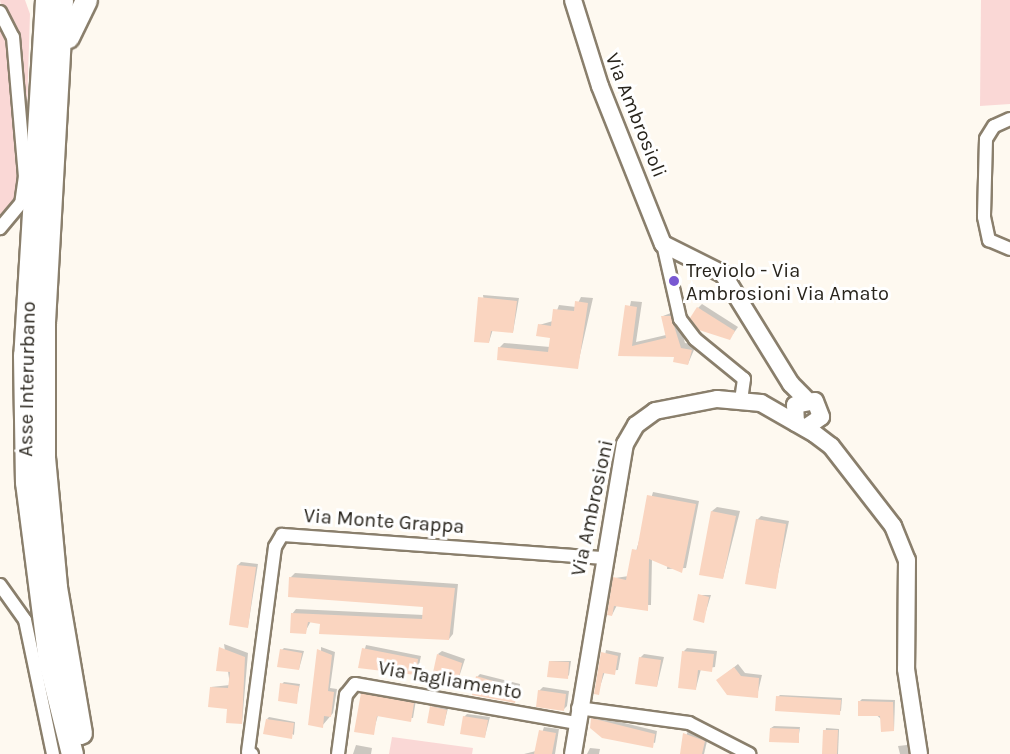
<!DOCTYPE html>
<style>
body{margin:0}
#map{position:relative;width:1010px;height:754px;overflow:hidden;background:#fef9f0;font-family:Karla,sans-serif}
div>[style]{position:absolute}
.green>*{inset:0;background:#fad8d6}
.shadow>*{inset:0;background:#0003}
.building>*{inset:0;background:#fad5c0}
.roads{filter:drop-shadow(2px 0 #8a7f6c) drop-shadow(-2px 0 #8a7f6c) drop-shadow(0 2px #8a7f6c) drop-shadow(0 -2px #8a7f6c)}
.street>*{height:12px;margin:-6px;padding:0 6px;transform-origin:6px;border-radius:6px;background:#fff}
.secondary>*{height:16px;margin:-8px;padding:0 8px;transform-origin:8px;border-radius:8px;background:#fff}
.highway>*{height:21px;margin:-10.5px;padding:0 10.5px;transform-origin:10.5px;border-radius:10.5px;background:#fff}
.dots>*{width:16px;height:16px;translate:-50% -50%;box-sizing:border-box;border:3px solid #fff;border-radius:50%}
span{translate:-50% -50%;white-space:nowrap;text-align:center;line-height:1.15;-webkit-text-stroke:6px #fff;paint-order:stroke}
.street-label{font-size:20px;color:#28241c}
.poi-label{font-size:20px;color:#28241c}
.left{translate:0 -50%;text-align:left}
</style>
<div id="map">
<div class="green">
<div style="clip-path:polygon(0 0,25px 0,30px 14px,26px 139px)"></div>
<div style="clip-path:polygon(981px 0,1010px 0,1010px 104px,980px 106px)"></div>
<div style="clip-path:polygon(0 15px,6px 20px,17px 120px,20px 199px,0 224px)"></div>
<div style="clip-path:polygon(392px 737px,473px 748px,472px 754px,389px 754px)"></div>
</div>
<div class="shadow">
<div style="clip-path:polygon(483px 295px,519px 298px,513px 332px,493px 329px,489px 342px)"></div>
<div style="clip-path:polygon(581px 297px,593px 298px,577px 368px,499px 348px,504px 343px,550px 347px,551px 336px,539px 325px,553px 321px,559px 305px,576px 307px)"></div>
<div style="clip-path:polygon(631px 301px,642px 302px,636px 342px,666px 335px,663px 316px,676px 311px,685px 343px,696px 345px,688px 364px,676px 356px,620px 355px)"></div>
<div style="clip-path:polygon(702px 304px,738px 327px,733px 334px,698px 308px)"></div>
<div style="clip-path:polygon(653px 492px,699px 501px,686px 568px,667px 569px,668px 561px,652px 558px,651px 605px,617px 605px,612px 615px,615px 578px,629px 576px)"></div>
<div style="clip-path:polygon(717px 507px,740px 511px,723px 578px,712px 511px)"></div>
<div style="clip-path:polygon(761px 516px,789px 521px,775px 588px,757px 520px)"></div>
<div style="clip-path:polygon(241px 562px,258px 564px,248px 626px,238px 565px)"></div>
<div style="clip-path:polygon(295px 573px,458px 584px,453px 634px,449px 639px,311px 621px,305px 632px,292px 614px,296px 609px,424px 615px,424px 605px,290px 578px)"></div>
<div style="clip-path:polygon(700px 595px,711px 595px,703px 621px)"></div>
<div style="clip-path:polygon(224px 644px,248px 653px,242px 723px,211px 687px,230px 685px)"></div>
<div style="clip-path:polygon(366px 645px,421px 656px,418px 670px,360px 667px)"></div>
<div style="clip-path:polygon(321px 647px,335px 652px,330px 688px,337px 689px,333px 713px,322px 726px)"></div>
<div style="clip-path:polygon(284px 648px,304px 651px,299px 669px,282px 650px)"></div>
<div style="clip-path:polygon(687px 648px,717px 651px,715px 667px,701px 669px,696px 688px,684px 651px)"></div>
<div style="clip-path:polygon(606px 650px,621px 653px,618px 670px,605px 671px,598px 693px)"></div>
<div style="clip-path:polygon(442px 651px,465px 659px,458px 680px,438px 654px)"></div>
<div style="clip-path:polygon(644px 654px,664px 657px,657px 686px,640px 658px)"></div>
<div style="clip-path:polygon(550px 661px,571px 661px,569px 675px,567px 677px)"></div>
<div style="clip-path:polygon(738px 664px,745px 673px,762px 675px,757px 696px,722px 677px)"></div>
<div style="clip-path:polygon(480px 674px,520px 684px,518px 698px,515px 701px,477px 677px)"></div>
<div style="clip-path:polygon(284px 682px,300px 684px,296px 702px,282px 684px)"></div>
<div style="clip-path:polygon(543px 687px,569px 691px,567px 706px,563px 710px,539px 691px)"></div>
<div style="clip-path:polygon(365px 691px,416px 700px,413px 718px,378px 715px,373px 733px)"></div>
<div style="clip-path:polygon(780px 695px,842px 698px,841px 711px,778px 697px)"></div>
<div style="clip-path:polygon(895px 700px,894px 730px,860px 701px,862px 699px)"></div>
<div style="clip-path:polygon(434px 705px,448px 708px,444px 724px,431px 707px)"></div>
<div style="clip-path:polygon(467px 714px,490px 717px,485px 736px,464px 717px)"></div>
<div style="clip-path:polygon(596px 716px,657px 731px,655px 743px,593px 719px)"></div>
<div style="clip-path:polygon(269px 717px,295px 722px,294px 735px,267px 719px)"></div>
<div style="clip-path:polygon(544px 727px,559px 729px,555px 754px,524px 754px,536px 751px)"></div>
<div style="clip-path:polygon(800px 727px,798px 741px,771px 728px,774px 726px)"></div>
<div style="clip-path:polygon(826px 728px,839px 729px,838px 754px,823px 754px)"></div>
<div style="clip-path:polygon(688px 730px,708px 737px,704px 754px,681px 754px)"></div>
<div style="clip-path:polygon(356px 745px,372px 748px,371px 754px,353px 754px)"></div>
<div style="clip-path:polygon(907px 745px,909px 754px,900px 754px,898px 746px)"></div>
<div style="clip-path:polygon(590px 748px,600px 749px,599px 754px,587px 754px)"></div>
</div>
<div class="building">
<div style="clip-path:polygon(478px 297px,517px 301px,513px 333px,491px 331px,489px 343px,474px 342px)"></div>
<div style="clip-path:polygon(575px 301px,588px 303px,578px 369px,497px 360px,498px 347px,548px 352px,550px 338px,536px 336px,538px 324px,551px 326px,553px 309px,574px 311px)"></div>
<div style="clip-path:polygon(625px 305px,637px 307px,632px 346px,666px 338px,661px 316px,671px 316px,681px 348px,692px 350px,688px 365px,673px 362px,674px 357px,618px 356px)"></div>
<div style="clip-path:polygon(697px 307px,735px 331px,730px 340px,699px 330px,690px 318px)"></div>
<div style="clip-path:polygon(647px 495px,696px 504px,682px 573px,649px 559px,648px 611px,614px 606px,612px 616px,607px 615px,613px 577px,626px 580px,632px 549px,637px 550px)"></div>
<div style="clip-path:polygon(711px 511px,736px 516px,723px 579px,699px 575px)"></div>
<div style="clip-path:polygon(756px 519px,786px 524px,776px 589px,745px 584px)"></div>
<div style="clip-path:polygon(237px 565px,256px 567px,248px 628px,229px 625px)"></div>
<div style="clip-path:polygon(289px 577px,455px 588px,449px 640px,319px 634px,320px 624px,308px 622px,306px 634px,290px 633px,291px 613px,422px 619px,423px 607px,288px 597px)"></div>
<div style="clip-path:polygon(698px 594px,709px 597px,704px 623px,693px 620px)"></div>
<div style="clip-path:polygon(219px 647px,245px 657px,242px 724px,226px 723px,227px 709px,208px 707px,210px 687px,228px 688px,230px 672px,216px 671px)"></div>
<div style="clip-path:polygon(362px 648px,418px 659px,416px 675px,358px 668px)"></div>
<div style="clip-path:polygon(280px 649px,302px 653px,299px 670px,277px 667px)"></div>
<div style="clip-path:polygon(317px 649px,332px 655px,328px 691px,334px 692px,331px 717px,324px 716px,323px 728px,308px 725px)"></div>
<div style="clip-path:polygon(682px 651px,714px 654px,712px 672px,698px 670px,696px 690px,678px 688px)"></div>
<div style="clip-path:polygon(601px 652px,618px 656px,615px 675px,603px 673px,599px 695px,594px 694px)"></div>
<div style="clip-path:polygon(437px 654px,462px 663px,458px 682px,432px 677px)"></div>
<div style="clip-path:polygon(639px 657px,661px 660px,657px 687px,635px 684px)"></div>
<div style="clip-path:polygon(549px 661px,569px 662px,568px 679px,547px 677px)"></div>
<div style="clip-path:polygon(734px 667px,741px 676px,759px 678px,758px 698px,727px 695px,716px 680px)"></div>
<div style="clip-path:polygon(476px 676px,518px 688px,515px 703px,472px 695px)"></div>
<div style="clip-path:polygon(280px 683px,299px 686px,297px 704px,278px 701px)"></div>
<div style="clip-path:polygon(538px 690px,566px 694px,564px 711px,536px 707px)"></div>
<div style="clip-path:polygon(361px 693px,414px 703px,411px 722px,377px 716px,374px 735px,354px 732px)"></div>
<div style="clip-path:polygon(776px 696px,841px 700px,840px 715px,775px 711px)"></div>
<div style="clip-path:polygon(858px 701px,893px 702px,894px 731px,881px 732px,880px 716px,858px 716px)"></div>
<div style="clip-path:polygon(430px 706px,447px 710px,444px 726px,427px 723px)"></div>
<div style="clip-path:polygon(463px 716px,488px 720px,485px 738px,460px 734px)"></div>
<div style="clip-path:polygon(591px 718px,655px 734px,653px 748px,602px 738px,590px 728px)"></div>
<div style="clip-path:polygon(266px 719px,294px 723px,292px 739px,263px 734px)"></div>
<div style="clip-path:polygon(770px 728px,799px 729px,799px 743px,769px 742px)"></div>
<div style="clip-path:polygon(539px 730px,556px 733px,552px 754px,534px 754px)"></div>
<div style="clip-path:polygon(823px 730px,838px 730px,837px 754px,822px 754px)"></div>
<div style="clip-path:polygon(683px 733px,705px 741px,702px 754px,680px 754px)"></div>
</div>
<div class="roads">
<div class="street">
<div style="left:0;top:12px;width:28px;rotate:63deg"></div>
<div style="left:13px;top:37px;width:140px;rotate:85.1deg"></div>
<div style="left:25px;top:176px;width:27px;rotate:98deg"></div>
<div style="left:21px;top:203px;width:33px;rotate:130deg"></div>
<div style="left:1010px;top:119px;width:17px;rotate:156deg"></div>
<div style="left:994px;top:126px;width:15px;rotate:122deg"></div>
<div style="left:986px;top:139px;width:78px;rotate:91.5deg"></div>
<div style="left:984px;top:217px;width:24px;rotate:78deg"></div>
<div style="left:989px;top:240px;width:23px;rotate:23deg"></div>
<div style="left:663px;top:244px;width:77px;rotate:77.2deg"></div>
<div style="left:680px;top:319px;width:25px;rotate:53deg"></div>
<div style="left:695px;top:339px;width:63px;rotate:39.2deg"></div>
<div style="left:744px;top:379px;width:21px;rotate:98deg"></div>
<div style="left:0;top:585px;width:43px;rotate:54.5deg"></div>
<div style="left:25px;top:620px;width:137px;rotate:78.2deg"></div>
<div style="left:578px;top:708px;width:112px;rotate:7.7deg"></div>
<div style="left:689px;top:723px;width:68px;rotate:27.3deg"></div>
<div style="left:252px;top:754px;width:4px;rotate:-153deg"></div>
<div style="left:248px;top:752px;width:207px;rotate:-82.5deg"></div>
<div style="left:275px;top:547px;width:14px;rotate:-60deg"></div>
<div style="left:282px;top:535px;width:321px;rotate:4.1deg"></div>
<div style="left:338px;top:754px;width:60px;rotate:-82.3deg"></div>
<div style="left:346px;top:695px;width:14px;rotate:-51deg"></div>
<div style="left:355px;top:684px;width:224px;rotate:10deg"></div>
</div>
<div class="secondary">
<div style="left:573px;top:0;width:90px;rotate:72.6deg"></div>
<div style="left:600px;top:86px;width:170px;rotate:68.3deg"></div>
<div style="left:663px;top:244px;width:67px;rotate:26.6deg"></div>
<div style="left:723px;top:274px;width:129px;rotate:58.3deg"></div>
<div style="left:791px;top:384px;width:21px;rotate:45deg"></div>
<div style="left:796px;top:423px;width:18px;rotate:-93deg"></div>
<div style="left:795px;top:405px;width:20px;rotate:-11deg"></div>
<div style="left:815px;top:401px;width:17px;rotate:69deg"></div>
<div style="left:821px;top:417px;width:19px;rotate:145deg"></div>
<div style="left:573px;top:754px;width:314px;rotate:-80.5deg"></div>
<div style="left:625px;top:444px;width:22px;rotate:-60deg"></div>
<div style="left:636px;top:425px;width:24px;rotate:-36deg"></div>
<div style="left:655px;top:411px;width:63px;rotate:-11deg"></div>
<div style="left:717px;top:399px;width:44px;rotate:5.2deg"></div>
<div style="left:761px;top:403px;width:62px;rotate:29.9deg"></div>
<div style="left:815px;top:434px;width:20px;rotate:37deg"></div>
<div style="left:831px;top:446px;width:101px;rotate:52.2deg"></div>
<div style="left:893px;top:526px;width:37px;rotate:68deg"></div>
<div style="left:907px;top:560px;width:109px;rotate:90.5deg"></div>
<div style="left:906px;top:669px;width:86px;rotate:81.3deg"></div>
</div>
<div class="highway">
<div style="left:46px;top:0;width:356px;rotate:93.5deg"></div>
<div style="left:24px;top:355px;width:127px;rotate:89.1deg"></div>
<div style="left:26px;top:482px;width:180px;rotate:82.7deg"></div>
<div style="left:49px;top:661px;width:96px;rotate:76.1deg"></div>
<div style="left:62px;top:0;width:324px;rotate:93.2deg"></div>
<div style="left:44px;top:323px;width:134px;rotate:90deg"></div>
<div style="left:44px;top:457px;width:131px;rotate:84.7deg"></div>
<div style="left:56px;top:587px;width:148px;rotate:80.3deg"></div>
<div style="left:68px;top:37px;width:41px;rotate:-64.1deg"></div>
</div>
</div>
<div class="dots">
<div style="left:674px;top:281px;background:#7958d2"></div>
</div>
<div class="street-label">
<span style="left:636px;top:115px;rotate:68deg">Via Ambrosioli</span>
<span style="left:27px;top:379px;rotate:-89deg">Asse Interurbano</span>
<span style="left:592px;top:508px;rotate:-78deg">Via Ambrosioni</span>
<span style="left:384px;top:521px;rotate:4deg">Via Monte Grappa</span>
<span style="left:450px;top:680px;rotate:10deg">Via Tagliamento</span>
</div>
<div class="poi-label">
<span class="left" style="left:686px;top:282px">Treviolo - Via<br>Ambrosioni Via Amato</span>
</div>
</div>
